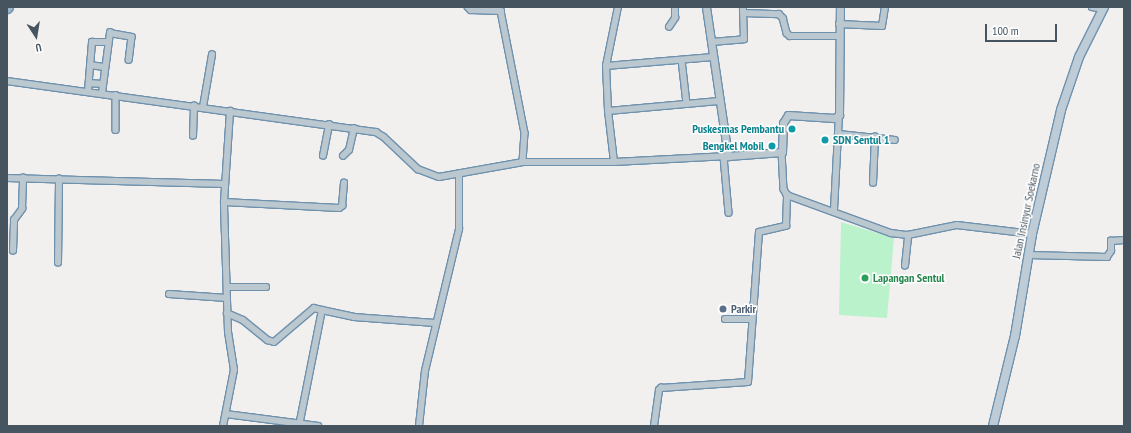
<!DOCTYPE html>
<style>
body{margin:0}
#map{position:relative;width:1131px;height:433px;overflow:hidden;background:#f2efef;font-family:"PT Sans Narrow",sans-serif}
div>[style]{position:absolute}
.green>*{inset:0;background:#baf2cc}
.roads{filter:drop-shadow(1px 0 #6e91ad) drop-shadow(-1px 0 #6e91ad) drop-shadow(0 1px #6e91ad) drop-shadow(0 -1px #6e91ad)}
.minor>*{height:5.5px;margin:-2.75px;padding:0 2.75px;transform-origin:2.75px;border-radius:2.75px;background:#bbc8cf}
.tertiary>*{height:7px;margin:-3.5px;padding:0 3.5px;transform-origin:3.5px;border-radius:3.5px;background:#bbc8cf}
.secondary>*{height:8px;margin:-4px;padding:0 4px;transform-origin:4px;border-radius:4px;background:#beccd7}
.trunk>*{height:9px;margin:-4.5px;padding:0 4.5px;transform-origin:4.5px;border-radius:4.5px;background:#98b4c8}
.dots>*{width:11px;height:11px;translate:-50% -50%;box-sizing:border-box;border:2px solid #fff;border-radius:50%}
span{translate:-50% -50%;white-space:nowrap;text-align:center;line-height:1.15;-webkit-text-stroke:3px #fff;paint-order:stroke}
.culture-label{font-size:12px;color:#0d838f;font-weight:700}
.right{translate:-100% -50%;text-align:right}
.left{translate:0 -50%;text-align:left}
.street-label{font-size:12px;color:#45545e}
.leisure-label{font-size:12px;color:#27864d;font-weight:700}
.service-label{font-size:12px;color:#4e5e75;font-weight:700}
.frame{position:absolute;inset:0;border:8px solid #45545e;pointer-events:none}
.north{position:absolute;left:16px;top:16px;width:40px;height:40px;-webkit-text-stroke:3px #fff;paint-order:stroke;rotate:168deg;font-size:11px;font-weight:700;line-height:16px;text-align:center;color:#45545e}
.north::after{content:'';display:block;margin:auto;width:14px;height:18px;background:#45545e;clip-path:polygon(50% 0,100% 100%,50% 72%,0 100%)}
.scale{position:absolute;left:985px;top:24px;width:72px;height:18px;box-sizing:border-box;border:2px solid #45545e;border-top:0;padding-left:5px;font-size:12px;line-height:14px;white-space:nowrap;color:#45545e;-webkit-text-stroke:3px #fff;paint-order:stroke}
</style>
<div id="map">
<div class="green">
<div style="clip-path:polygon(841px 222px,894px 238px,887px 318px,839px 315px)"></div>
</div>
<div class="roads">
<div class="minor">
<div style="left:468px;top:7px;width:4px;rotate:45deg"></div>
<div style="left:471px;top:10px;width:30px;rotate:2deg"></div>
<div style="left:501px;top:11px;width:124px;rotate:78.9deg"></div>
<div style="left:525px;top:133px;width:29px;rotate:94deg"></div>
<div style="left:1092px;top:7px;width:11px;rotate:10deg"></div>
<div style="left:744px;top:13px;width:35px;rotate:2deg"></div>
<div style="left:779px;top:14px;width:6px;rotate:45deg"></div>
<div style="left:783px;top:18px;width:16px;rotate:75deg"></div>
<div style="left:787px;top:33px;width:4px;rotate:45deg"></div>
<div style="left:790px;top:36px;width:48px"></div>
<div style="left:839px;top:24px;width:43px;rotate:2.7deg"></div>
<div style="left:882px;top:26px;width:19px;rotate:-81deg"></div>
<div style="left:669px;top:27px;width:11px;rotate:-56deg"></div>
<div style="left:675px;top:18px;width:11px;rotate:-90deg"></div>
<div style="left:712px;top:42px;width:32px;rotate:-5deg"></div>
<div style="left:744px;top:39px;width:32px;rotate:-92deg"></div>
<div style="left:682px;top:60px;width:44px;rotate:83.5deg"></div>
<div style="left:90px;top:65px;width:14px;rotate:8deg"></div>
<div style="left:606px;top:66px;width:107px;rotate:-4.8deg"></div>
<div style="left:7px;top:81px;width:373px;rotate:7.9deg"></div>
<div style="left:376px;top:132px;width:9px;rotate:32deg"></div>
<div style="left:384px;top:137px;width:47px;rotate:43.3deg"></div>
<div style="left:418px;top:169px;width:22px;rotate:21deg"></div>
<div style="left:439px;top:177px;width:85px;rotate:-10.1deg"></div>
<div style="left:523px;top:162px;width:91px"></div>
<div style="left:614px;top:162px;width:114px;rotate:-3deg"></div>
<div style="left:89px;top:83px;width:13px;rotate:4deg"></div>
<div style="left:88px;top:91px;width:49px;rotate:-85.3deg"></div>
<div style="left:92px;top:42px;width:16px"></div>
<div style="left:102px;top:93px;width:61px;rotate:-82.4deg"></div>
<div style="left:110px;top:33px;width:22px;rotate:10deg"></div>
<div style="left:132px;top:37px;width:23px;rotate:97deg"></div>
<div style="left:116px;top:95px;width:35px;rotate:90deg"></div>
<div style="left:203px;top:107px;width:53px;rotate:-80.2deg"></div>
<div style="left:608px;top:111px;width:111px;rotate:-5.1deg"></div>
<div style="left:839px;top:134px;width:56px;rotate:6.1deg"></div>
<div style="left:193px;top:136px;width:30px;rotate:-88deg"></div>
<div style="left:782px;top:152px;width:37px;rotate:87deg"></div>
<div style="left:784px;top:189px;width:7px;rotate:63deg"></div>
<div style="left:787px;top:195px;width:111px;rotate:20.1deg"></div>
<div style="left:891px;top:233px;width:17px;rotate:7deg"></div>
<div style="left:908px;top:235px;width:50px;rotate:-11.5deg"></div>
<div style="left:957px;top:225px;width:76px;rotate:6.8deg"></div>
<div style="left:323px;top:156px;width:32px;rotate:-79deg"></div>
<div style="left:343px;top:156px;width:8px;rotate:-45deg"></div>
<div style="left:349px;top:150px;width:22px;rotate:-77deg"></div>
<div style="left:724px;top:157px;width:56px;rotate:84.9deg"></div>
<div style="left:614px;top:162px;width:51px;rotate:-96.7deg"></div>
<div style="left:608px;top:111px;width:45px;rotate:-92.5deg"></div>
<div style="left:606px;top:66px;width:60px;rotate:-78.5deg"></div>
<div style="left:7px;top:178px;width:218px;rotate:1.6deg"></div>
<div style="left:873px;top:183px;width:46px;rotate:-87.5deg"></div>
<div style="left:224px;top:202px;width:115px;rotate:3deg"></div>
<div style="left:339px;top:208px;width:4px;rotate:-34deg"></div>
<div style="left:342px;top:206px;width:23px;rotate:-85deg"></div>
<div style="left:834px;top:210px;width:95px;rotate:-87deg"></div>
<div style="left:13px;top:251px;width:31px;rotate:-88deg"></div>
<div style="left:14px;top:220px;width:14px;rotate:-54deg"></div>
<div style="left:22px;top:209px;width:31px;rotate:-88deg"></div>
<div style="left:1029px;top:255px;width:78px;rotate:1.5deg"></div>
<div style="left:1107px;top:257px;width:7px;rotate:-56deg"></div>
<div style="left:1111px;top:251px;width:10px;rotate:-90deg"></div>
<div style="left:1111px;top:241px;width:13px;rotate:-4deg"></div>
<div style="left:58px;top:263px;width:84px;rotate:-89.3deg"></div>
<div style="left:905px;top:266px;width:31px;rotate:-84deg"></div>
<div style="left:227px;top:287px;width:39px"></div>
<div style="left:169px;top:294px;width:58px;rotate:3.9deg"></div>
<div style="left:227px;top:313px;width:17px;rotate:24deg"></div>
<div style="left:243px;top:320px;width:32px;rotate:39deg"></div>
<div style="left:268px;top:340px;width:6px;rotate:18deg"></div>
<div style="left:274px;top:342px;width:52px;rotate:-40.4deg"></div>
<div style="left:314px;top:308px;width:8px;rotate:14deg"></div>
<div style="left:725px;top:319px;width:27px"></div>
<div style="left:226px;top:414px;width:93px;rotate:7.4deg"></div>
<div style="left:223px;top:426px;width:57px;rotate:-78.9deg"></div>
<div style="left:234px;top:370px;width:38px;rotate:-99deg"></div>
<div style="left:228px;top:332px;width:130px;rotate:-91.8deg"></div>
<div style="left:224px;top:202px;width:91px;rotate:-86.2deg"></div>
<div style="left:299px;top:426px;width:118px;rotate:-78.8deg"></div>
<div style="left:322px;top:310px;width:33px;rotate:12deg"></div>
<div style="left:354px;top:317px;width:81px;rotate:4.2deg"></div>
<div style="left:419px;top:426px;width:55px;rotate:-83.8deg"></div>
<div style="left:425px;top:371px;width:146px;rotate:-76.5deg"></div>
<div style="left:459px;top:229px;width:55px;rotate:-90deg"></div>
<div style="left:654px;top:426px;width:36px;rotate:-82deg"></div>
<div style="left:659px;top:390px;width:3px;rotate:-45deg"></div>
<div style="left:661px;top:388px;width:87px;rotate:-3.9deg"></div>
<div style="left:748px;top:382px;width:150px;rotate:-85.8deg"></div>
<div style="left:759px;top:232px;width:28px;rotate:-13deg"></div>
<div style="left:786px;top:226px;width:31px;rotate:-88deg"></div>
</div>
<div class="tertiary">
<div style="left:706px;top:7px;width:151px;rotate:81.6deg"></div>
<div style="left:728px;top:156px;width:54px;rotate:-4.2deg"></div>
<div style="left:782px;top:152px;width:29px;rotate:-88deg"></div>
<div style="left:783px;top:123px;width:9px;rotate:-58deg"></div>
<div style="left:788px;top:115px;width:46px;rotate:3.7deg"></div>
<div style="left:834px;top:118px;width:6px;rotate:-31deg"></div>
<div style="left:839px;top:115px;width:108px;rotate:-89.5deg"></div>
</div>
<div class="secondary">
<div style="left:993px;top:426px;width:93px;rotate:-76.3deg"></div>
<div style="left:1015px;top:336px;width:103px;rotate:-80.5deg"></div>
<div style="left:1032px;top:234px;width:127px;rotate:-76.8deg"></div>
<div style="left:1061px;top:110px;width:56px;rotate:-71.2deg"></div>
<div style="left:1079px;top:57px;width:56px;rotate:-63.4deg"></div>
</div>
<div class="trunk">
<div style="left:7px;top:8px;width:1px;rotate:-45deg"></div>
</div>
</div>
<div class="dots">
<div style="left:792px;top:129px;background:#0f9aa8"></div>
<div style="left:825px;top:140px;background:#0f9aa8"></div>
<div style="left:772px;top:146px;background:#0f9aa8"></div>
<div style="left:865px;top:278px;background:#2e9e5b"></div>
<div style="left:723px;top:309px;background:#5c6f8a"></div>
</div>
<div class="culture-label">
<span class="right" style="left:784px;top:129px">Puskesmas Pembantu</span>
<span class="left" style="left:833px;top:140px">SDN Sentul 1</span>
<span class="right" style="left:764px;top:146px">Bengkel Mobil</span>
</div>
<div class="street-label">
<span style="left:1026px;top:211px;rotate:-78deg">Jalan Insinyur Soekarno</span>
</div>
<div class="leisure-label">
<span class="left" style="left:873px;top:278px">Lapangan Sentul</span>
</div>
<div class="service-label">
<span class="left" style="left:731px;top:309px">Parkir</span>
</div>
<div class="frame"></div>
<div class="north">U</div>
<div class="scale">100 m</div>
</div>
